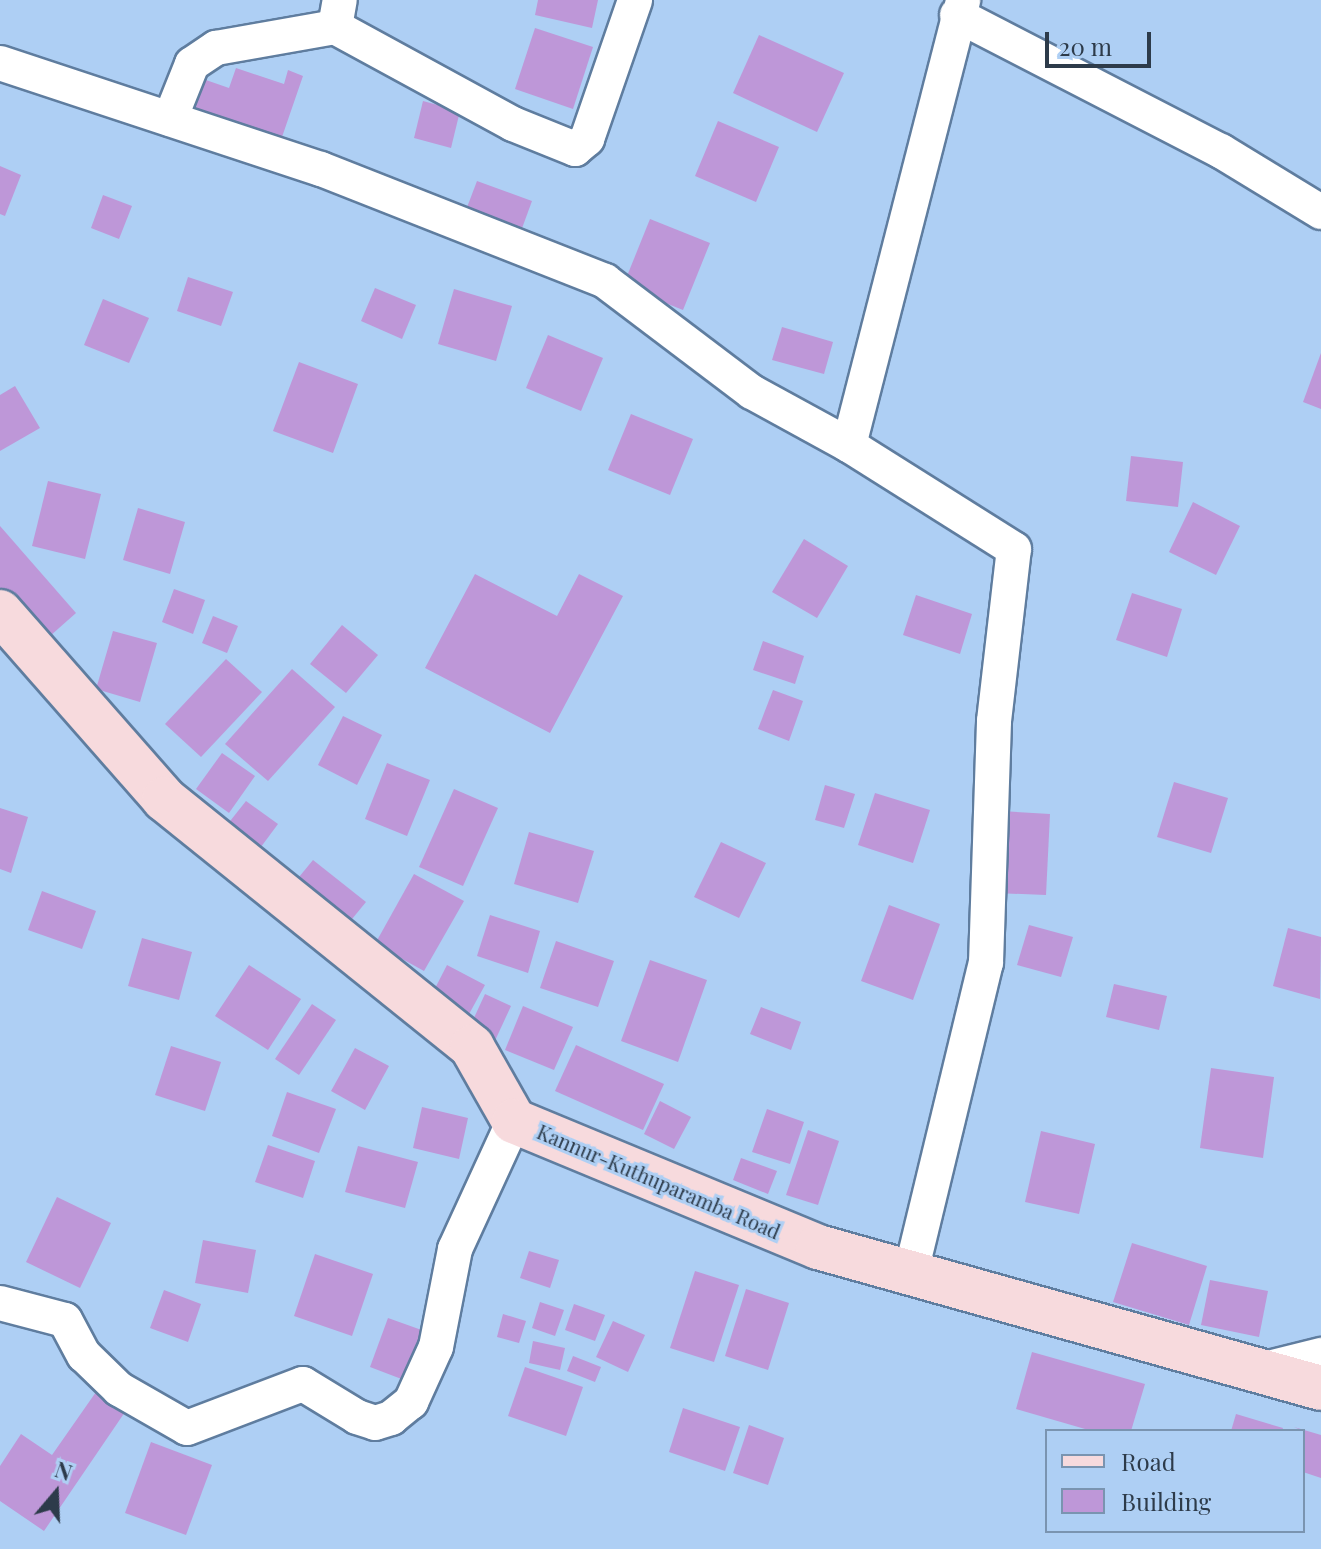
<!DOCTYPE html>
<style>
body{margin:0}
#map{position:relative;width:1321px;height:1549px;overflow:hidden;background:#aecff4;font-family:"Playfair Display",serif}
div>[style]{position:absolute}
.building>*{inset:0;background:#be97d8}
.roads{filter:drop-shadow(2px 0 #5f7d9f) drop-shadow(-2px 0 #5f7d9f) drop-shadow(0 2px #5f7d9f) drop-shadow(0 -2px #5f7d9f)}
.minor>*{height:34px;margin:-17px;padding:0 17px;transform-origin:17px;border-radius:17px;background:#fff}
.primary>*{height:44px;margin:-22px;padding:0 22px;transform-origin:22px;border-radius:22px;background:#f7dadd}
span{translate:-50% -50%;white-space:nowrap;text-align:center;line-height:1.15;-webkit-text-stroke:6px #aecff4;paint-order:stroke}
.street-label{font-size:20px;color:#2d3b4a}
.legend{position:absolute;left:1045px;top:1429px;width:260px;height:104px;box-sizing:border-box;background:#aecff4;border:2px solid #7a94b0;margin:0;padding:10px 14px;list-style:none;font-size:24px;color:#2d3b4a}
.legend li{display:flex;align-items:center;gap:16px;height:40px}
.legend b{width:40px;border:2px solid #7a94b0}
.north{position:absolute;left:16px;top:1453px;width:80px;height:80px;-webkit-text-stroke:6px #aecff4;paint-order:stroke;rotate:19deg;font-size:22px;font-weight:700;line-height:32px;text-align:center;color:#2d3b4a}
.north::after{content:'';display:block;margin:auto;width:28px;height:36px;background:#2d3b4a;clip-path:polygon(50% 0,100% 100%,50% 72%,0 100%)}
.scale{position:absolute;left:1045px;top:32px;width:106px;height:36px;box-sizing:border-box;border:4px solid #2d3b4a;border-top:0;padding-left:10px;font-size:24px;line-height:28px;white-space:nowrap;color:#2d3b4a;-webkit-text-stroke:6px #aecff4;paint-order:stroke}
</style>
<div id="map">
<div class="building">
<div style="clip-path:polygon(538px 0,598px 0,592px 28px,535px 15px)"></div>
<div style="clip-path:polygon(535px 28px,593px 47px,573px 109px,515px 89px)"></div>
<div style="clip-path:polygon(759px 35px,844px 73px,817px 132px,733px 93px)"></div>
<div style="clip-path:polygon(236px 68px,284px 84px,288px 70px,303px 76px,282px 137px,193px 108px,203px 79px,229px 88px)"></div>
<div style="clip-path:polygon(423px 101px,460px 111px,451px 148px,414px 138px)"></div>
<div style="clip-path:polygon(718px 121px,779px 147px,756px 202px,695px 176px)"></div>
<div style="clip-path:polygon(0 166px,21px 175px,5px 216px,0 214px)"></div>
<div style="clip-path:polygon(477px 181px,532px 201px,521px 231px,466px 210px)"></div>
<div style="clip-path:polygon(103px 195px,132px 206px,119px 239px,91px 228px)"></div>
<div style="clip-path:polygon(650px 219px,710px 243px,683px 310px,623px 286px)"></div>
<div style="clip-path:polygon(188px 277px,233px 292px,221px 326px,177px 311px)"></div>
<div style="clip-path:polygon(375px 288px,416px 305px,402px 339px,361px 321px)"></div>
<div style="clip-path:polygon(454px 289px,512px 306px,496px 361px,438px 344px)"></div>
<div style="clip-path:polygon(103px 299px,149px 318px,129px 363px,84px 345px)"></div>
<div style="clip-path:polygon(782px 327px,833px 342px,824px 374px,772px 360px)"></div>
<div style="clip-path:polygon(548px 335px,603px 358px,581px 411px,526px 388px)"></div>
<div style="clip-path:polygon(1321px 353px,1321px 409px,1303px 402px)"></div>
<div style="clip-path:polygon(299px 362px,358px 384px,333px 453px,273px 431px)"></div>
<div style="clip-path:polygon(15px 386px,40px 428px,0 451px,0 395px)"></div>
<div style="clip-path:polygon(631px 414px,693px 439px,670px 495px,608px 470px)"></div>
<div style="clip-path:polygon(1131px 456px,1183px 462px,1178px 507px,1126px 501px)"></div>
<div style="clip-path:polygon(48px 481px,101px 494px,85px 559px,32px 546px)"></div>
<div style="clip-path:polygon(1193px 502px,1240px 526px,1216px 575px,1169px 552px)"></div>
<div style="clip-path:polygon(138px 508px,185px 522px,170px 574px,123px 560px)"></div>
<div style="clip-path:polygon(0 526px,76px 613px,41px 644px,0 597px)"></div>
<div style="clip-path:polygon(804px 539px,848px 566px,817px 618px,772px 592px)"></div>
<div style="clip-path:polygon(475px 574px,557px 616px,579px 574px,623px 596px,550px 733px,425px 668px)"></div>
<div style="clip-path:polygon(174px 589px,205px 600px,193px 634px,162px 622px)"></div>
<div style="clip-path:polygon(1132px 593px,1182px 609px,1167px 657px,1116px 640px)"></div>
<div style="clip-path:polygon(916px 595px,972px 614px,960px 654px,903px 635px)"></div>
<div style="clip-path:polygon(213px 616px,238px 626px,227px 653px,202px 643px)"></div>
<div style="clip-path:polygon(342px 625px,378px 655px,346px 693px,310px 664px)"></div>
<div style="clip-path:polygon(113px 631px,157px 643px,140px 702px,96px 689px)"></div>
<div style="clip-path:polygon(763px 641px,804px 656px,795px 684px,753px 670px)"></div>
<div style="clip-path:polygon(226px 659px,262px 692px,201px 757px,165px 724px)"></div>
<div style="clip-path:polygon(292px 669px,335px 707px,268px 781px,225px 744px)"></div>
<div style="clip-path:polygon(773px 690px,803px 701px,789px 741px,758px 729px)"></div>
<div style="clip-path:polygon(343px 716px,382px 735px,357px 785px,318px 765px)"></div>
<div style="clip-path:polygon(222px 753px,255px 776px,229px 813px,196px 789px)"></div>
<div style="clip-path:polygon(387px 763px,430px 780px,407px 836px,365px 819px)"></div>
<div style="clip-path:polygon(1174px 782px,1228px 798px,1211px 853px,1157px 837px)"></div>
<div style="clip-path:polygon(825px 785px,855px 794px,844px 828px,815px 820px)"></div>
<div style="clip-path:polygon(454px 789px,498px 808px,463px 886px,419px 867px)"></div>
<div style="clip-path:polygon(875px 793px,930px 810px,913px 863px,858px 845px)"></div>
<div style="clip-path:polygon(246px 801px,278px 824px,255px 855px,223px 830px)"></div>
<div style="clip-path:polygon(0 808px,28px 817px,11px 873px,0 869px)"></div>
<div style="clip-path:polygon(1001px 811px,1050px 814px,1046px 895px,996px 893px)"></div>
<div style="clip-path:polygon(529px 832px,594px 851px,578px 903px,514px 884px)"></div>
<div style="clip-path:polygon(721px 842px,766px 863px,739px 918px,694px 897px)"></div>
<div style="clip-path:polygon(313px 860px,366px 902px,343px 930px,290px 888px)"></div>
<div style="clip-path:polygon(414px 874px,464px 901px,424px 971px,375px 944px)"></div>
<div style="clip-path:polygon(42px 891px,96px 911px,82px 949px,28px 930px)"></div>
<div style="clip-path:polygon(889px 905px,940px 924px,913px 1000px,861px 981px)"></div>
<div style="clip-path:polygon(490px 915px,540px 931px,528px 973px,477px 956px)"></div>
<div style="clip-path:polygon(1029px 925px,1073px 937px,1061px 977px,1017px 965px)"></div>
<div style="clip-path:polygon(1288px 928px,1321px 937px,1320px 999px,1273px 986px)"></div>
<div style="clip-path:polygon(142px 938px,192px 952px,179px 1000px,128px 986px)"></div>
<div style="clip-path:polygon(556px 941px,614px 961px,598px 1007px,540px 988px)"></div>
<div style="clip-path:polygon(650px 960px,707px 980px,678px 1062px,621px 1041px)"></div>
<div style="clip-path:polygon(249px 965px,301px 999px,268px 1050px,215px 1016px)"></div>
<div style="clip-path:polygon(447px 965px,485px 985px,463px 1025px,426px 1006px)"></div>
<div style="clip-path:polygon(1114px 984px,1167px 996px,1159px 1030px,1106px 1017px)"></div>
<div style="clip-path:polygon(485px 994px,511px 1006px,493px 1045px,467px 1033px)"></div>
<div style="clip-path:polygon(312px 1004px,336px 1020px,299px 1075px,275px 1059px)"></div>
<div style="clip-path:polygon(523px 1006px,573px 1027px,554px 1070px,505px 1050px)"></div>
<div style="clip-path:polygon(761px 1007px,801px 1022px,791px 1050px,750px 1034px)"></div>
<div style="clip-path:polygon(576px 1045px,664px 1084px,643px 1130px,555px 1091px)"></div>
<div style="clip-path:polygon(171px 1046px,221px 1062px,205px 1111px,155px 1095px)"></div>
<div style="clip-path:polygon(355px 1048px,389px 1066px,365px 1110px,331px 1091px)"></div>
<div style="clip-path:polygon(1211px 1068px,1274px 1077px,1263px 1158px,1200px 1148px)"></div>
<div style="clip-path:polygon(287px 1092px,336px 1109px,319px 1153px,272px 1136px)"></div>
<div style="clip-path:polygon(660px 1101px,691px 1117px,674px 1149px,644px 1134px)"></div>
<div style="clip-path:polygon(422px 1107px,468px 1118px,459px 1159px,413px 1148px)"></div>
<div style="clip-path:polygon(767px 1109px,804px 1122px,790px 1164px,752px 1152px)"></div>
<div style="clip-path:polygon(808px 1130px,839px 1141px,818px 1205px,786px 1195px)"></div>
<div style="clip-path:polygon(1041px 1131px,1095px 1144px,1079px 1214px,1025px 1202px)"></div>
<div style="clip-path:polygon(268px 1145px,315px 1161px,303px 1198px,255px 1182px)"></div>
<div style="clip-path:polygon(358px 1146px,418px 1162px,405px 1208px,345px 1192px)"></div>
<div style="clip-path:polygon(741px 1158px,777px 1171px,768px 1194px,733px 1180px)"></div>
<div style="clip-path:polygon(57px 1197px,111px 1223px,80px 1288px,26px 1262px)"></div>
<div style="clip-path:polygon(203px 1240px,256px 1250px,248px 1293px,195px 1283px)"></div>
<div style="clip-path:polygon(1132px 1243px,1207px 1266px,1189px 1325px,1113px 1302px)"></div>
<div style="clip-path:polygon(529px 1251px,559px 1260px,550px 1288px,520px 1278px)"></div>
<div style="clip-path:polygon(315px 1254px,373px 1274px,352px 1336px,294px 1316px)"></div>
<div style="clip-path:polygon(695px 1271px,739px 1285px,714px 1362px,670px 1348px)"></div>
<div style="clip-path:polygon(1210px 1280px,1268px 1291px,1259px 1337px,1201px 1325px)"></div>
<div style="clip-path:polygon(746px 1289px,789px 1303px,768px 1370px,725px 1356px)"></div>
<div style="clip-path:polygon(164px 1290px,201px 1304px,188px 1342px,150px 1328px)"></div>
<div style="clip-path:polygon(540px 1302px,564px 1310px,555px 1336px,532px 1328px)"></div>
<div style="clip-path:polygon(574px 1304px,605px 1315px,595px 1341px,565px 1330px)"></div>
<div style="clip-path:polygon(503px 1314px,526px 1321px,519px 1343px,497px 1337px)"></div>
<div style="clip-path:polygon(388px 1318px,430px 1333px,412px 1383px,370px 1367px)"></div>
<div style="clip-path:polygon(613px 1321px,645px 1335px,628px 1372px,596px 1357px)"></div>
<div style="clip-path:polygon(533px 1341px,565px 1348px,560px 1370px,529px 1363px)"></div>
<div style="clip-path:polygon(1032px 1352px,1145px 1384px,1131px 1431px,1092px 1431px,1016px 1409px)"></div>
<div style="clip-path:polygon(573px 1356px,601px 1367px,595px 1382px,567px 1371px)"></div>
<div style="clip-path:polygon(525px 1367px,583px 1387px,566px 1436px,508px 1416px)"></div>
<div style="clip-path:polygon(96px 1392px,125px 1412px,44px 1531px,0 1501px,0 1466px,21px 1434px,52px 1455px)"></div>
<div style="clip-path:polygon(683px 1408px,740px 1427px,725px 1471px,669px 1452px)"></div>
<div style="clip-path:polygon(1236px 1414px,1283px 1428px,1282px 1431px,1231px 1431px)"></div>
<div style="clip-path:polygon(749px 1425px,784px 1438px,768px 1485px,733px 1473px)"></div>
<div style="clip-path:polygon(1294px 1427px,1321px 1435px,1321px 1478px,1303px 1472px,1303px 1431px)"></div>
<div style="clip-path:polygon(151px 1442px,212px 1465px,186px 1535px,125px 1513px)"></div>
</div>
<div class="roads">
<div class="minor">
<div style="left:957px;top:15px;width:297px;rotate:27.3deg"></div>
<div style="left:1221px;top:151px;width:117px;rotate:31.4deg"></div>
<div style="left:335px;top:27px;width:203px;rotate:28.6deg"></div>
<div style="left:513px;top:124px;width:67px;rotate:22deg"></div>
<div style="left:575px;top:149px;width:16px;rotate:-40deg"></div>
<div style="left:587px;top:139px;width:147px;rotate:-70.9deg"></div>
<div style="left:0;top:63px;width:338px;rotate:18.3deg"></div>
<div style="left:321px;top:169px;width:305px;rotate:21.5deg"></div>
<div style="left:605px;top:281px;width:184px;rotate:37.1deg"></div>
<div style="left:752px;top:392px;width:111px;rotate:28.7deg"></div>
<div style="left:170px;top:119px;width:59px;rotate:-68.2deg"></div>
<div style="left:192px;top:64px;width:29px;rotate:-34deg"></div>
<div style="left:216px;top:48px;width:121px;rotate:-10deg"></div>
<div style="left:335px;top:27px;width:27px;rotate:-80deg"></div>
<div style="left:911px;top:1272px;width:318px;rotate:-76.4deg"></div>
<div style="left:986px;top:963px;width:242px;rotate:-88.1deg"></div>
<div style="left:994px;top:721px;width:173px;rotate:-83.4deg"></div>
<div style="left:1014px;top:549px;width:195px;rotate:-147.8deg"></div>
<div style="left:849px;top:445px;width:459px;rotate:-75.6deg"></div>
<div style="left:0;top:1303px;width:67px;rotate:14.7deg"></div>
<div style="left:65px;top:1320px;width:40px;rotate:62deg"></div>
<div style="left:84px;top:1355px;width:49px;rotate:44.2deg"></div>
<div style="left:119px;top:1389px;width:78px;rotate:29.8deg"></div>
<div style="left:187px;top:1428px;width:124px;rotate:-20.8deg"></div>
<div style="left:303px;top:1384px;width:63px;rotate:31.4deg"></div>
<div style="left:357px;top:1417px;width:19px;rotate:18deg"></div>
<div style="left:375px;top:1423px;width:17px;rotate:-17deg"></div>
<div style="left:391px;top:1418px;width:26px;rotate:-39deg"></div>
<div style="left:411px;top:1402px;width:60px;rotate:-65.6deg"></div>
<div style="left:436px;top:1347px;width:100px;rotate:-79deg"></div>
<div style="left:455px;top:1249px;width:141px;rotate:-65.3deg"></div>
<div style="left:1269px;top:1368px;width:54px;rotate:-14deg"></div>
</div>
<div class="primary">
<div style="left:0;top:612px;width:249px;rotate:48.7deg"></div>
<div style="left:164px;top:799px;width:395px;rotate:38.8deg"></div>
<div style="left:472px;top:1047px;width:85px;rotate:60.4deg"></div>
<div style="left:514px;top:1121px;width:329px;rotate:22.5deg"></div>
<div style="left:818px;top:1247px;width:522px;rotate:15.66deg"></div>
</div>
</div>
<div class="street-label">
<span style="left:659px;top:1181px;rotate:23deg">Kannur-Kuthuparamba Road</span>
</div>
<ul class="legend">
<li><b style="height:10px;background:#f7dadd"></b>Road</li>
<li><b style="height:22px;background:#be97d8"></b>Building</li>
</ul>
<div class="north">N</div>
<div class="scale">20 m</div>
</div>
